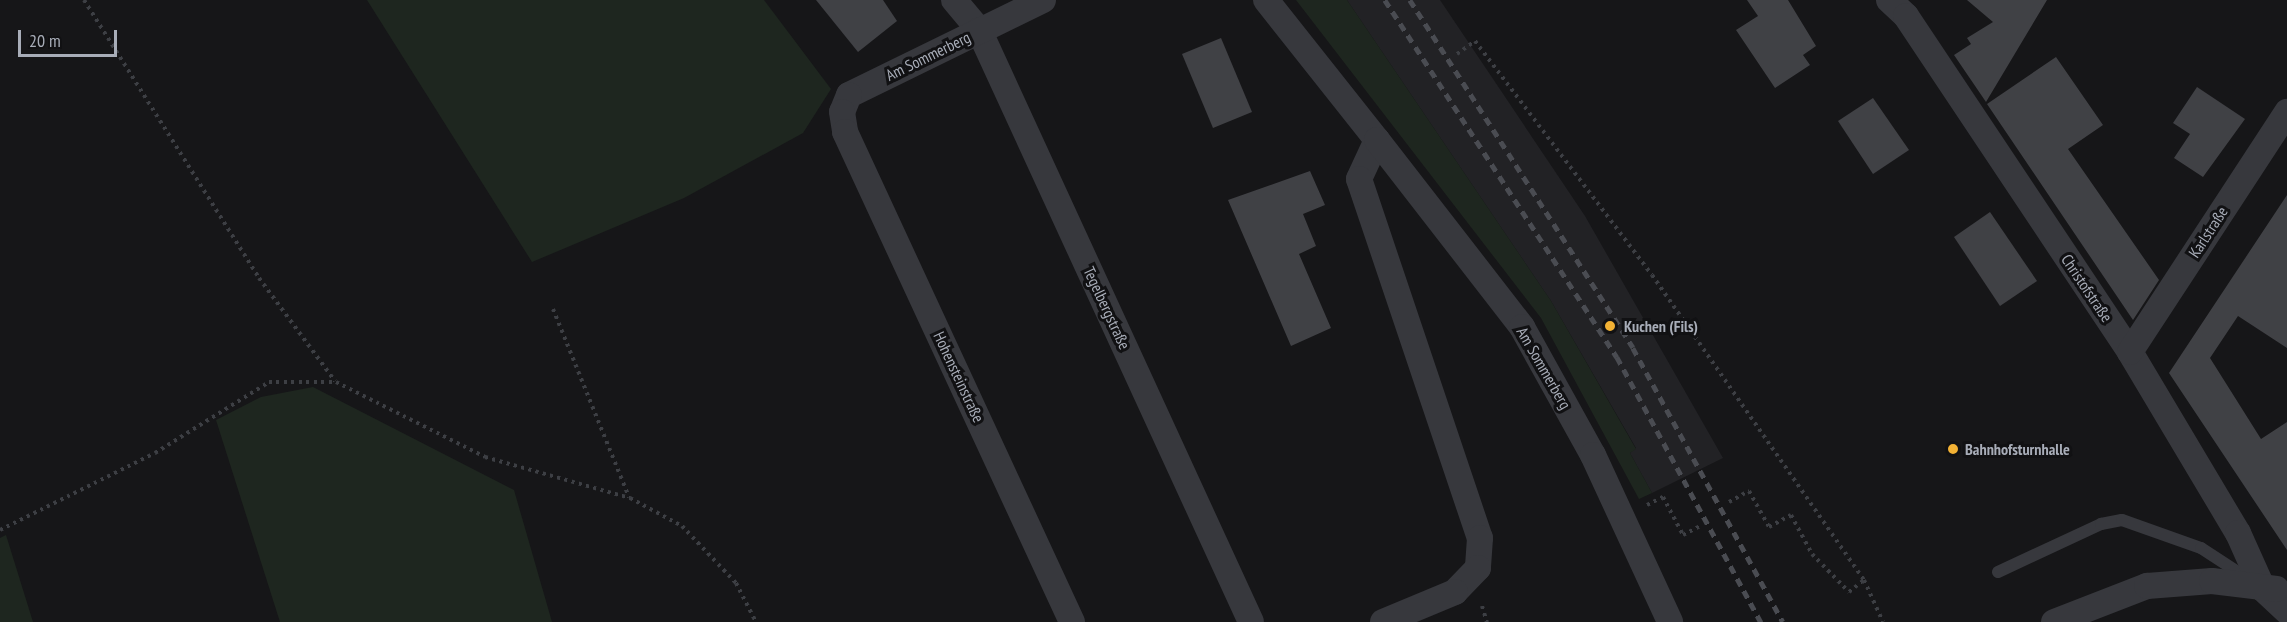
<!DOCTYPE html>
<meta charset="utf-8">
<style>
body{margin:0}
#map{position:relative;width:2287px;height:622px;overflow:hidden;background:#161618;font-family:"PT Sans Narrow",sans-serif}
div>[style]{position:absolute}
.built>*{inset:0;background:#222225}
.green>*{inset:0;background:#1e261f}
.building>*{inset:0;background:#404145}
.path>*{height:4px;margin-top:-2px;transform-origin:0;background:repeating-linear-gradient(90deg,#3d3f44 0 3px,transparent 0 7.5px)}
.service>*{height:12px;margin:-6px;padding:0 6px;transform-origin:6px;border-radius:6px;background:#37383d}
.minor>*{height:26px;margin:-13px;padding:0 13px;transform-origin:13px;border-radius:13px;background:#37383d}
.rail>*{height:4.5px;margin-top:-2.25px;transform-origin:0;background:repeating-linear-gradient(90deg,#4a4c52 0 8px,transparent 0 14px)}
.dots>*{width:16px;height:16px;translate:-50% -50%;box-sizing:border-box;border:3px solid #111113;border-radius:50%}
span{translate:-50% -50%;white-space:nowrap;text-align:center;line-height:1.15;-webkit-text-stroke:6px #111113;paint-order:stroke}
.street-label{font-size:16px;color:#a8adb8}
.poi-label{font-size:16px;color:#a8adb8;font-weight:700}
.left{translate:0 -50%;text-align:left}
.scale{position:absolute;left:18px;top:30px;width:99px;height:27px;box-sizing:border-box;border:3px solid #a8adb8;border-top:0;padding-left:8px;font-size:18px;line-height:21px;white-space:nowrap;color:#a8adb8;-webkit-text-stroke:4px #111113;paint-order:stroke}
</style>
<div id="map">
<div class="built">
<div style="clip-path:polygon(1347px 0,1440px 0,1585px 216px,1723px 458px,1652px 493px,1630px 453px,1636px 448px,1551px 301px)"></div>
</div>
<div class="green">
<div style="clip-path:polygon(367px 0,764px 0,831px 89px,803px 133px,684px 198px,532px 262px)"></div>
<div style="clip-path:polygon(1296px 0,1347px 0,1551px 301px,1636px 449px,1630px 453px,1652px 493px,1639px 499px,1541px 318px)"></div>
<div style="clip-path:polygon(313px 387px,514px 490px,552px 622px,280px 622px,216px 420px,261px 397px)"></div>
<div style="clip-path:polygon(6px 535px,33px 622px,0 622px,0 538px)"></div>
</div>
<div class="building">
<div style="clip-path:polygon(816px 0,883px 0,897px 21px,858px 52px)"></div>
<div style="clip-path:polygon(1747px 0,1788px 0,1816px 46px,1803px 55px,1810px 65px,1775px 88px,1736px 30px,1758px 16px)"></div>
<div style="clip-path:polygon(1967px 0,2047px 0,1986px 102px,1954px 55px,1971px 44px,1967px 38px,1993px 22px)"></div>
<div style="clip-path:polygon(1221px 38px,1252px 112px,1213px 128px,1182px 54px)"></div>
<div style="clip-path:polygon(2056px 57px,2103px 125px,2068px 149px,2159px 280px,2133px 320px,1987px 104px)"></div>
<div style="clip-path:polygon(2197px 87px,2245px 119px,2203px 177px,2174px 158px,2190px 134px,2173px 123px)"></div>
<div style="clip-path:polygon(1873px 98px,1909px 150px,1873px 174px,1838px 121px)"></div>
<div style="clip-path:polygon(1310px 171px,1325px 205px,1303px 214px,1316px 246px,1299px 254px,1331px 328px,1291px 346px,1228px 200px)"></div>
<div style="clip-path:polygon(2287px 195px,2287px 348px,2238px 316px,2210px 358px,2261px 439px,2287px 422px,2287px 550px,2169px 373px)"></div>
<div style="clip-path:polygon(1990px 212px,2037px 281px,2000px 306px,1954px 237px)"></div>
</div>
<div class="path">
<div style="left:84px;top:0;width:328px;rotate:57.8deg"></div>
<div style="left:259px;top:278px;width:128px;rotate:53.6deg"></div>
<div style="left:1457px;top:54px;width:22px;rotate:-36deg"></div>
<div style="left:1475px;top:41px;width:293px;rotate:52.9deg"></div>
<div style="left:1652px;top:275px;width:371px;rotate:55.2deg"></div>
<div style="left:1864px;top:580px;width:46px;rotate:65.7deg"></div>
<div style="left:553px;top:309px;width:203px;rotate:68deg"></div>
<div style="left:1729px;top:502px;width:23px;rotate:-29deg"></div>
<div style="left:1749px;top:491px;width:41px;rotate:60.9deg"></div>
<div style="left:1769px;top:527px;width:25px;rotate:-29deg"></div>
<div style="left:1791px;top:515px;width:44px;rotate:61.7deg"></div>
<div style="left:1812px;top:554px;width:53px;rotate:45.8deg"></div>
<div style="left:1849px;top:592px;width:19px;rotate:-39deg"></div>
<div style="left:1647px;top:505px;width:18px;rotate:-27deg"></div>
<div style="left:1663px;top:497px;width:43px;rotate:62.2deg"></div>
<div style="left:1683px;top:535px;width:21px;rotate:-28deg"></div>
<div style="left:0;top:530px;width:173px;rotate:-26.4deg"></div>
<div style="left:155px;top:453px;width:134px;rotate:-31.9deg"></div>
<div style="left:269px;top:382px;width:67px"></div>
<div style="left:336px;top:382px;width:167px;rotate:26.7deg"></div>
<div style="left:485px;top:457px;width:151px;rotate:15.8deg"></div>
<div style="left:630px;top:498px;width:59px;rotate:28.3deg"></div>
<div style="left:682px;top:526px;width:79px;rotate:46.5deg"></div>
<div style="left:736px;top:583px;width:44px;rotate:62.9deg"></div>
<div style="left:1482px;top:606px;width:17px;rotate:73deg"></div>
</div>
<div class="service">
<div style="left:1998px;top:572px;width:114px;rotate:-25deg"></div>
<div style="left:2101px;top:524px;width:21px;rotate:-11deg"></div>
<div style="left:2122px;top:520px;width:84px;rotate:19.5deg"></div>
<div style="left:2201px;top:548px;width:59px;rotate:33.1deg"></div>
</div>
<div class="minor">
<div style="left:954px;top:0;width:39px;rotate:50deg"></div>
<div style="left:979px;top:30px;width:651px;rotate:65.32deg"></div>
<div style="left:1043px;top:0;width:216px;rotate:153.9deg"></div>
<div style="left:849px;top:95px;width:18px;rotate:112deg"></div>
<div style="left:842px;top:112px;width:20px;rotate:81deg"></div>
<div style="left:845px;top:132px;width:540px;rotate:65.14deg"></div>
<div style="left:1266px;top:0;width:179px;rotate:51.6deg"></div>
<div style="left:1377px;top:140px;width:43px;rotate:114.8deg"></div>
<div style="left:1359px;top:179px;width:379px;rotate:71.4deg"></div>
<div style="left:1480px;top:538px;width:30px;rotate:94deg"></div>
<div style="left:1478px;top:568px;width:33px;rotate:134deg"></div>
<div style="left:1455px;top:592px;width:78px;rotate:157.4deg"></div>
<div style="left:1889px;top:0;width:23px;rotate:43deg"></div>
<div style="left:1906px;top:16px;width:404px;rotate:56.3deg"></div>
<div style="left:2130px;top:352px;width:211px;rotate:59.2deg"></div>
<div style="left:2238px;top:533px;width:61px;rotate:65.9deg"></div>
<div style="left:2263px;top:589px;width:33px;rotate:43deg"></div>
<div style="left:1377px;top:140px;width:237px;rotate:52.2deg"></div>
<div style="left:1522px;top:327px;width:146px;rotate:61deg"></div>
<div style="left:1593px;top:455px;width:184px;rotate:65.2deg"></div>
<div style="left:2130px;top:352px;width:287px;rotate:-56.8deg"></div>
<div style="left:2054px;top:622px;width:100px;rotate:-21.2deg"></div>
<div style="left:2147px;top:586px;width:65px;rotate:-4.4deg"></div>
<div style="left:2212px;top:581px;width:65px;rotate:7deg"></div>
</div>
<div class="rail">
<div style="left:1385px;top:0;width:426px;rotate:57deg"></div>
<div style="left:1617px;top:357px;width:302px;rotate:61.5deg"></div>
<div style="left:1410px;top:0;width:413px;rotate:57.3deg"></div>
<div style="left:1633px;top:348px;width:312px;rotate:61.3deg"></div>
</div>
<div class="dots">
<div style="left:1610px;top:326px;background:#f2b134"></div>
<div style="left:1953px;top:449px;background:#f2b134"></div>
</div>
<div class="street-label">
<span style="left:928px;top:56px;rotate:-26deg">Am Sommerberg</span>
<span style="left:2208px;top:232px;rotate:-57deg">Karlstraße</span>
<span style="left:2087px;top:288px;rotate:56deg">Christofstraße</span>
<span style="left:1107px;top:308px;rotate:65deg">Tegelbergstraße</span>
<span style="left:1544px;top:368px;rotate:60deg">Am Sommerberg</span>
<span style="left:959px;top:377px;rotate:65deg">Hohensteinstraße</span>
</div>
<div class="poi-label">
<span class="left" style="left:1624px;top:326px">Kuchen (Fils)</span>
<span class="left" style="left:1965px;top:449px">Bahnhofsturnhalle</span>
</div>
<div class="scale">20 m</div>
</div>
